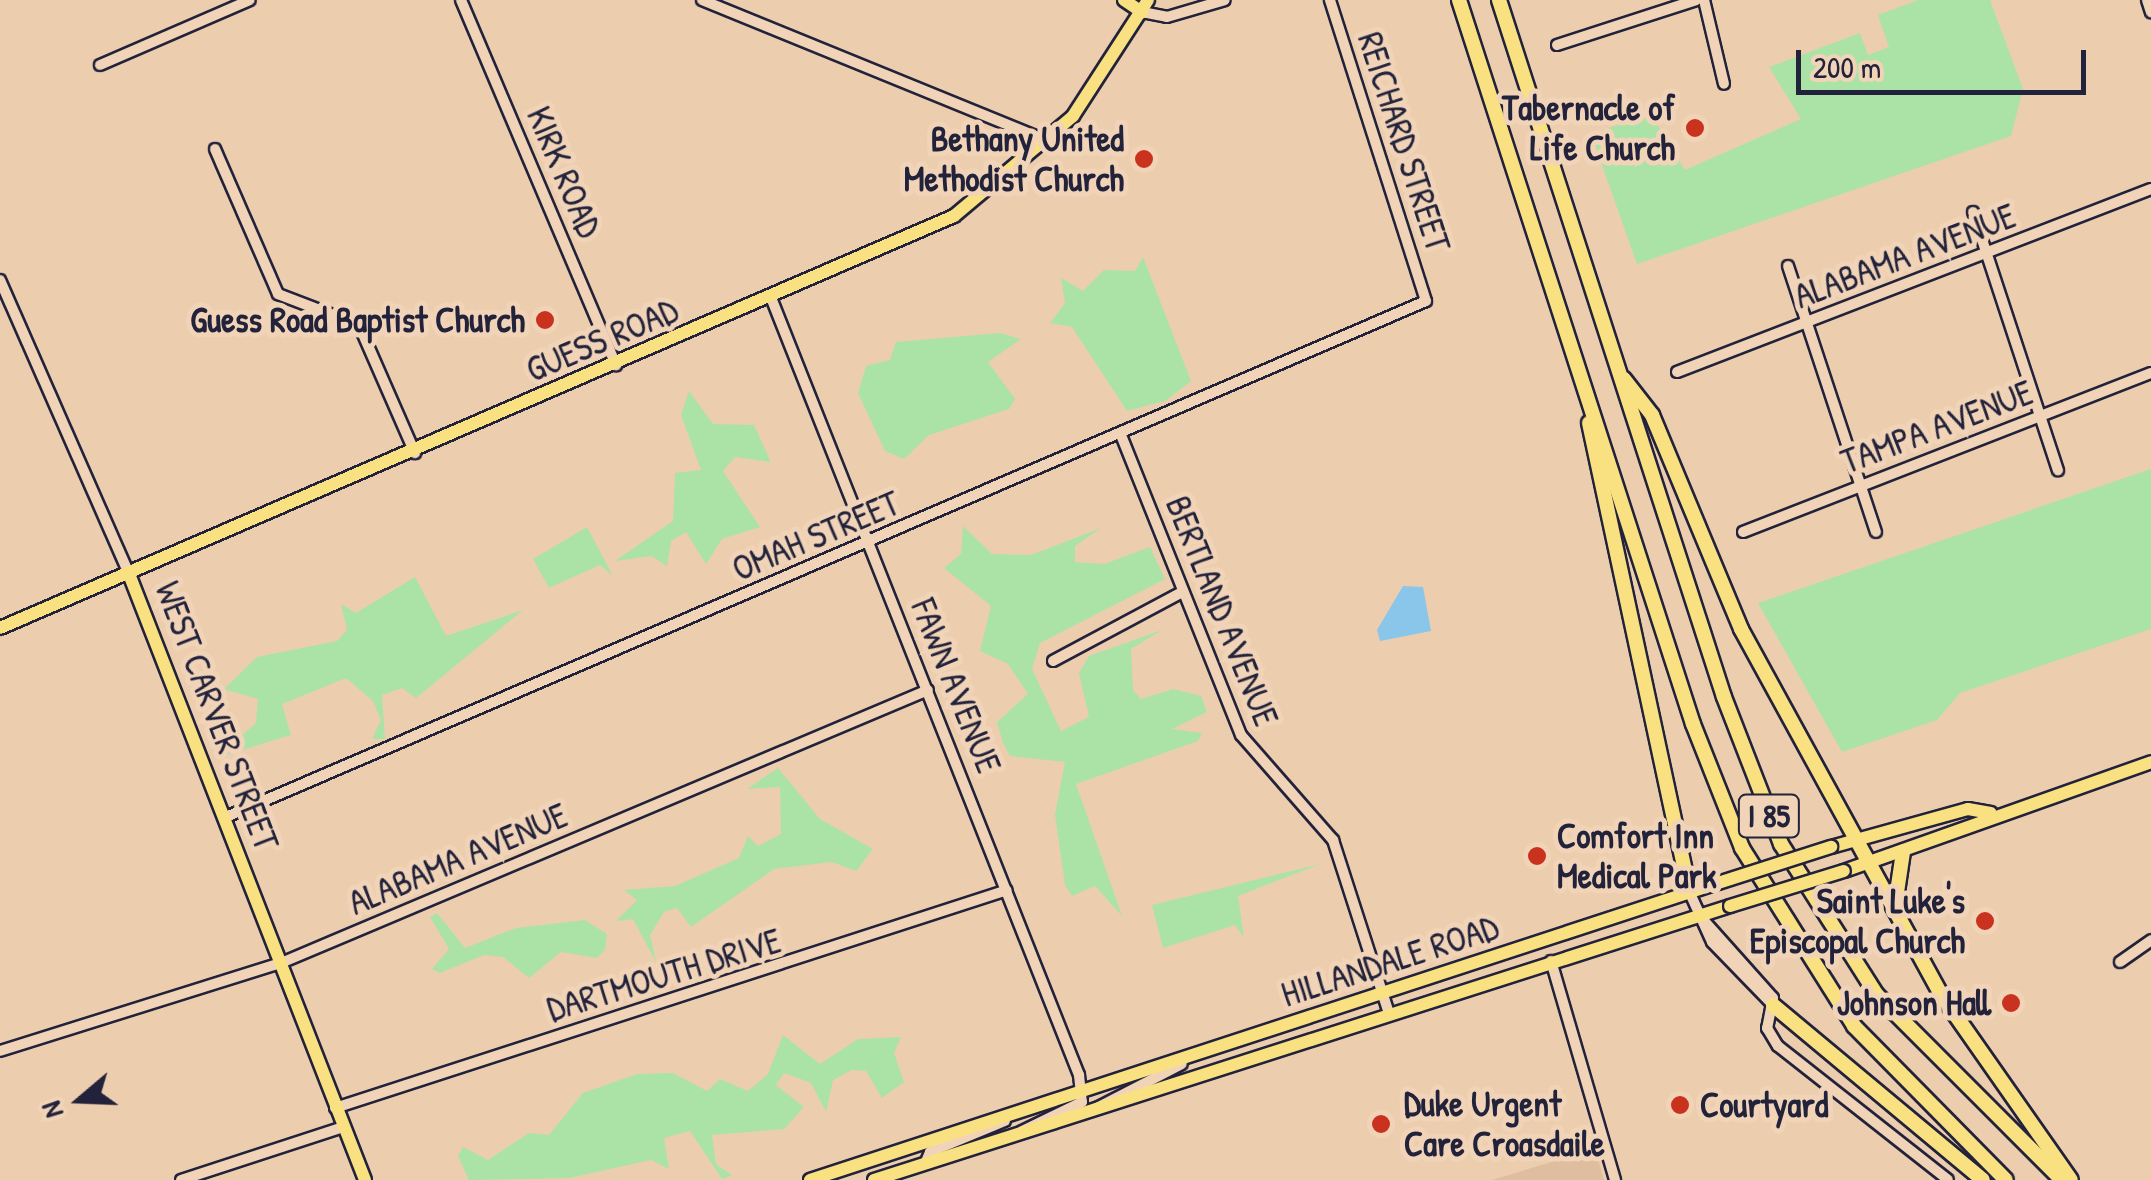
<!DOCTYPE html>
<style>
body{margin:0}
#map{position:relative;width:2151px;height:1180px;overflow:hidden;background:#eccdae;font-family:"Patrick Hand",sans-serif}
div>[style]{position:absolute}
.built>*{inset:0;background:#debe9f}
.green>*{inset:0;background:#abe3a7}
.water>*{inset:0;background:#8ac5ea}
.roads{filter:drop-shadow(2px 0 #22223b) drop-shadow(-2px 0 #22223b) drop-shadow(0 2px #22223b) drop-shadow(0 -2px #22223b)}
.minor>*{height:10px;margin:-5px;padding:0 5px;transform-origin:5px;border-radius:5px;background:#f1d4b7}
.major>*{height:12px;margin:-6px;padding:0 6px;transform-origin:6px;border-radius:6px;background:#f9e181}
.highway>*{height:14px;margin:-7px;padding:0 7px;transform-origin:7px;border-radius:7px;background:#f9e181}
.bridges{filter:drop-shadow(2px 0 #22223b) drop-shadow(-2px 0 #22223b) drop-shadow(0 2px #22223b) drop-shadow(0 -2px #22223b)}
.major-bridge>*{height:12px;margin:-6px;padding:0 6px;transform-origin:6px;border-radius:6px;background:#f9e181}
.dots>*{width:28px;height:28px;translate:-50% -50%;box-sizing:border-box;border:5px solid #f1d4b7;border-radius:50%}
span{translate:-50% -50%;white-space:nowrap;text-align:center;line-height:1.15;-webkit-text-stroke:10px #f1d4b7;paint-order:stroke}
.shield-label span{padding:2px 8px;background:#f1d4b7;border:2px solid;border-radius:8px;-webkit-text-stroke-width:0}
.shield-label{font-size:32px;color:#22223b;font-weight:700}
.poi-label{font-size:35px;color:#22223b;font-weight:700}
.right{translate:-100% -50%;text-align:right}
.left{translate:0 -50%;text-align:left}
.street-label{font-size:35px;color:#22223b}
.north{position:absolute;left:30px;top:1050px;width:100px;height:100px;-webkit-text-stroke:8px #f1d4b7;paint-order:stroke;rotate:251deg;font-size:28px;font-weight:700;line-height:40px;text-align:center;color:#22223b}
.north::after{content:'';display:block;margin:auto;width:35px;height:45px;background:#22223b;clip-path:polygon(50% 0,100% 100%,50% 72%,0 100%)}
.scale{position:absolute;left:1796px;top:50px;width:290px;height:45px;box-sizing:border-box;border:5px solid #22223b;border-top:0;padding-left:12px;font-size:30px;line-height:35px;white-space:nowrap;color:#22223b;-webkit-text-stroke:8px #f1d4b7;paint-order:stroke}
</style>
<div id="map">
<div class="built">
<div style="clip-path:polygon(1595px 1149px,1604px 1180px,1492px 1180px)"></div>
</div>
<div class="green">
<div style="clip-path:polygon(1918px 0,1990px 0,2023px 89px,2011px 136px,1637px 264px,1591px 134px,1651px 114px,1685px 170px,1801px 119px,1769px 67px,1860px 33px,1868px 55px,1889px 47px,1878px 15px)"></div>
<div style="clip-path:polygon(1143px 257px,1191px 381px,1165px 401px,1127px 411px,1072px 327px,1050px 323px,1065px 303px,1061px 278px,1083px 291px,1104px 270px,1135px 271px)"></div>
<div style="clip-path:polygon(1000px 333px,1021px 339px,988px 362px,1015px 399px,1009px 409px,929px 435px,904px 459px,885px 451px,858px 393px,866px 366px,890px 360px,896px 342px)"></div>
<div style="clip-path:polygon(689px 391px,713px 424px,754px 425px,771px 462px,735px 457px,723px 471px,760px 527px,722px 539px,706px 564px,686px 532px,671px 541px,667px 566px,651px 556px,615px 561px,673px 521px,675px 473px,701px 470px,681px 415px)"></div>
<div style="clip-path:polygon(2151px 469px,2151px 629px,1960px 693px,1937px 720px,1842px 752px,1758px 603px)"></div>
<div style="clip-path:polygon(963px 526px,992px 554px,1031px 555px,1101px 528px,1075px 546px,1075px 562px,1104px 564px,1150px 547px,1165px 579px,1040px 643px,1032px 669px,1061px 731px,1089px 717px,1079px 673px,1089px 656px,1162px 630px,1131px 649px,1133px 690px,1141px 699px,1173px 689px,1201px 696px,1207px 712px,1172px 729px,1202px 733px,1198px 741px,1076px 784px,1122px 916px,1095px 886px,1072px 896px,1065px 885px,1055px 815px,1065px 762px,1010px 756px,1003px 743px,997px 722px,1028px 694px,1008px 664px,980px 651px,991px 606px,944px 568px,961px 554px)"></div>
<div style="clip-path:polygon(587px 527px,613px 576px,600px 565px,549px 588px,533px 559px)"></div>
<div style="clip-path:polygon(415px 577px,446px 636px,523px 610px,416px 698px,402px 688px,382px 695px,385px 739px,372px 739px,381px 720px,373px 701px,346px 678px,282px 704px,291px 735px,216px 758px,256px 723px,258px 699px,224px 689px,257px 657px,337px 641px,347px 630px,341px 604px,356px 613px)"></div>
<div style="clip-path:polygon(778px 768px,820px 819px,873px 849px,856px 871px,832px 862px,774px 869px,691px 927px,677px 908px,664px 912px,650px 935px,656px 962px,633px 919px,616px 921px,637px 900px,624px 890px,675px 886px,739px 858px,748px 836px,758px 846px,781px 834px,780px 787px,747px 789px)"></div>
<div style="clip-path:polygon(1320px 864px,1238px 896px,1244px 938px,1235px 925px,1163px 948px,1152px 905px)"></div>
<div style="clip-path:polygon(437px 913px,465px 948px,516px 928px,585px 920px,607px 934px,605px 950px,597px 958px,561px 952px,529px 978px,503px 957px,484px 955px,440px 973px,432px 969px,449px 949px,430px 917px)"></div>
<div style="clip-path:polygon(783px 1035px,820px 1064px,858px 1039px,901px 1037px,894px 1053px,904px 1082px,882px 1098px,866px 1071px,852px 1070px,833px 1080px,826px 1112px,811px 1083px,784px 1073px,776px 1085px,804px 1107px,784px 1129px,712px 1135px,716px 1164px,732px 1175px,722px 1179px,690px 1131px,664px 1138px,669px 1169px,651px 1160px,569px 1178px,469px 1180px,458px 1156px,463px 1147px,488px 1160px,529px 1133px,549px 1135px,583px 1093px,637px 1074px,673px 1073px,707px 1091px,720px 1079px,748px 1091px,768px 1074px)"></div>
</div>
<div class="water">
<div style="clip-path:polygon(1403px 586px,1423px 587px,1431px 631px,1380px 641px,1377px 630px)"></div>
</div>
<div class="roads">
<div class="minor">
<div style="left:461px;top:0;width:397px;rotate:67deg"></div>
<div style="left:702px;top:0;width:374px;rotate:22.2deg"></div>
<div style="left:1704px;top:0;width:86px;rotate:76.6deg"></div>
<div style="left:2147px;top:0;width:13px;rotate:72deg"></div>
<div style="left:1142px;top:12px;width:25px;rotate:11deg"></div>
<div style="left:1167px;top:17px;width:60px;rotate:-16.3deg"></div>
<div style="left:1557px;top:45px;width:146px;rotate:-17.9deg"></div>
<div style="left:100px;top:65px;width:163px;rotate:-23.4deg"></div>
<div style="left:215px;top:149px;width:158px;rotate:66.5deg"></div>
<div style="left:278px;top:294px;width:87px;rotate:20.9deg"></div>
<div style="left:359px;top:325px;width:140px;rotate:66.4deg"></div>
<div style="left:1973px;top:212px;width:272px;rotate:71.8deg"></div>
<div style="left:1788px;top:266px;width:280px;rotate:71.7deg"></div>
<div style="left:0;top:280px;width:321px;rotate:66.3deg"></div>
<div style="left:772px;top:300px;width:834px;rotate:68.39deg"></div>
<div style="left:1079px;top:1075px;width:27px;rotate:84deg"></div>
<div style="left:1082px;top:1102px;width:67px;rotate:154.2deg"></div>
<div style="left:1677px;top:372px;width:508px;rotate:-21.11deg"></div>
<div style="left:1121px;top:435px;width:323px;rotate:68.2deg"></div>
<div style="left:1241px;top:735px;width:140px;rotate:48.8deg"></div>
<div style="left:1333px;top:840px;width:179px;rotate:72.1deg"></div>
<div style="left:1743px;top:532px;width:438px;rotate:-21.3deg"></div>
<div style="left:1053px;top:661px;width:146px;rotate:-28.1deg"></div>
<div style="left:226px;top:817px;width:1306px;rotate:-23.27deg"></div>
<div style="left:1426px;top:301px;width:316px;rotate:-107.7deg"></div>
<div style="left:1689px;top:891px;width:56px;rotate:65.7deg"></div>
<div style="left:1712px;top:942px;width:86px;rotate:45.9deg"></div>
<div style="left:1699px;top:915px;width:111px;rotate:48.3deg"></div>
<div style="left:1773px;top:998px;width:31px;rotate:101deg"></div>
<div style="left:1767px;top:1028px;width:21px;rotate:59deg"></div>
<div style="left:1778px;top:1046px;width:216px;rotate:38.2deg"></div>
<div style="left:1551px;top:961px;width:228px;rotate:73.7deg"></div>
<div style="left:2120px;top:962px;width:38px;rotate:-35deg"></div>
<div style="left:0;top:1051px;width:294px;rotate:-17.4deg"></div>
<div style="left:281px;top:963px;width:702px;rotate:-22.88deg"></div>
<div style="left:335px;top:1108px;width:706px;rotate:-17.97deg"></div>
<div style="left:1091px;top:1111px;width:102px;rotate:-27.3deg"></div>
<div style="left:925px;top:1164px;width:13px;rotate:-67deg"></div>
<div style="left:930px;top:1152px;width:81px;rotate:-22.5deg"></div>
<div style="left:181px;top:1180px;width:170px;rotate:-18.1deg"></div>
</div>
<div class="major">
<div style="left:1124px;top:0;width:22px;rotate:34deg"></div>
<div style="left:129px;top:574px;width:650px;rotate:68.72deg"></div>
<div style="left:0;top:628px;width:1039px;rotate:-23.36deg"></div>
<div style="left:954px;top:216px;width:155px;rotate:-40deg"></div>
<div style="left:1073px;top:116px;width:138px;rotate:-57.1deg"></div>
<div style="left:1831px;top:847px;width:142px;rotate:-15.5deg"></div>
<div style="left:1968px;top:809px;width:23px;rotate:10deg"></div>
<div style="left:1844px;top:871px;width:326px;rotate:-19.5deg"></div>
<div style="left:810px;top:1180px;width:955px;rotate:-18.11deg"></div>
<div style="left:874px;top:1180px;width:899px;rotate:-17.75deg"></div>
</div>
<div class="highway">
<div style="left:1459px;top:0;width:761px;rotate:72.09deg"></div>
<div style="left:1693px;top:724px;width:133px;rotate:68.4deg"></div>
<div style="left:1742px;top:848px;width:210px;rotate:57.8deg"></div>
<div style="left:1854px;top:1026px;width:216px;rotate:45.4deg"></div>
<div style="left:1499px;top:0;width:732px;rotate:72.11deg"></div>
<div style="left:1724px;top:697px;width:158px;rotate:68.8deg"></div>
<div style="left:1781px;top:844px;width:179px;rotate:57.6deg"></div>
<div style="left:1877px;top:995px;width:262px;rotate:45deg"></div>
<div style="left:1624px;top:379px;width:46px;rotate:52.1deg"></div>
<div style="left:1652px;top:415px;width:232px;rotate:67.4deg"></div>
<div style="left:1741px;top:629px;width:415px;rotate:61.3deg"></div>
<div style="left:1940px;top:993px;width:228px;rotate:55deg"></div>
<div style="left:1589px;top:423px;width:479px;rotate:77.9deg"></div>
<div style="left:1896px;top:899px;width:48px;rotate:-81.5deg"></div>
<div style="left:1773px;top:1005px;width:273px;rotate:39.8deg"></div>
</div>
</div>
<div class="bridges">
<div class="major-bridge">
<div style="left:1718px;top:883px;width:119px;rotate:-17.7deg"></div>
<div style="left:1730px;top:906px;width:119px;rotate:-17.1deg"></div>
</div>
</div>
<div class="dots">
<div style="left:1695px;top:128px;background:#c8321e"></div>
<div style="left:1144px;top:159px;background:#c8321e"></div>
<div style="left:545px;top:320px;background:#c8321e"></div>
<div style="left:1537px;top:856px;background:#c8321e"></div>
<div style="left:1985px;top:921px;background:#c8321e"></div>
<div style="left:2011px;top:1003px;background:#c8321e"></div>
<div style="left:1680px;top:1105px;background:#c8321e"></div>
<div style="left:1381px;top:1124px;background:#c8321e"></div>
</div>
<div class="shield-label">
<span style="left:1769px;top:816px">I 85</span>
</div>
<div class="poi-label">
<span class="right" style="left:1675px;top:128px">Tabernacle of<br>Life Church</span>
<span class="right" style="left:1124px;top:159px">Bethany United<br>Methodist Church</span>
<span class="right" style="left:525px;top:320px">Guess Road Baptist Church</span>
<span class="left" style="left:1557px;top:856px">Comfort Inn<br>Medical Park</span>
<span class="right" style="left:1965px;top:921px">Saint Luke's<br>Episcopal Church</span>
<span class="right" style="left:1991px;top:1003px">Johnson Hall</span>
<span class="left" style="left:1404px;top:1124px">Duke Urgent<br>Care Croasdaile</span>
<span class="left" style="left:1700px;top:1105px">Courtyard</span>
</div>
<div class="street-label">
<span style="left:1404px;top:142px;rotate:72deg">REICHARD STREET</span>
<span style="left:564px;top:172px;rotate:67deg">KIRK ROAD</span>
<span style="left:1905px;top:256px;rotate:-21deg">ALABAMA AVENUE</span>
<span style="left:602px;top:340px;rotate:-23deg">GUESS ROAD</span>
<span style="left:1937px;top:427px;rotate:-21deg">TAMPA AVENUE</span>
<span style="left:816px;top:536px;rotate:-23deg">OMAH STREET</span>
<span style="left:1222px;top:611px;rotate:68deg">BERTLAND AVENUE</span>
<span style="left:956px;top:686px;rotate:68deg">FAWN AVENUE</span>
<span style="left:217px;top:716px;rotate:69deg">WEST CARVER STREET</span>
<span style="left:458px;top:859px;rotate:-23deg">ALABAMA AVENUE</span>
<span style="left:1390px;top:961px;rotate:-18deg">HILLANDALE ROAD</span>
<span style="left:664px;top:975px;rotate:-17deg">DARTMOUTH DRIVE</span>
</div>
<div class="north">N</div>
<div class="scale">200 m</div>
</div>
